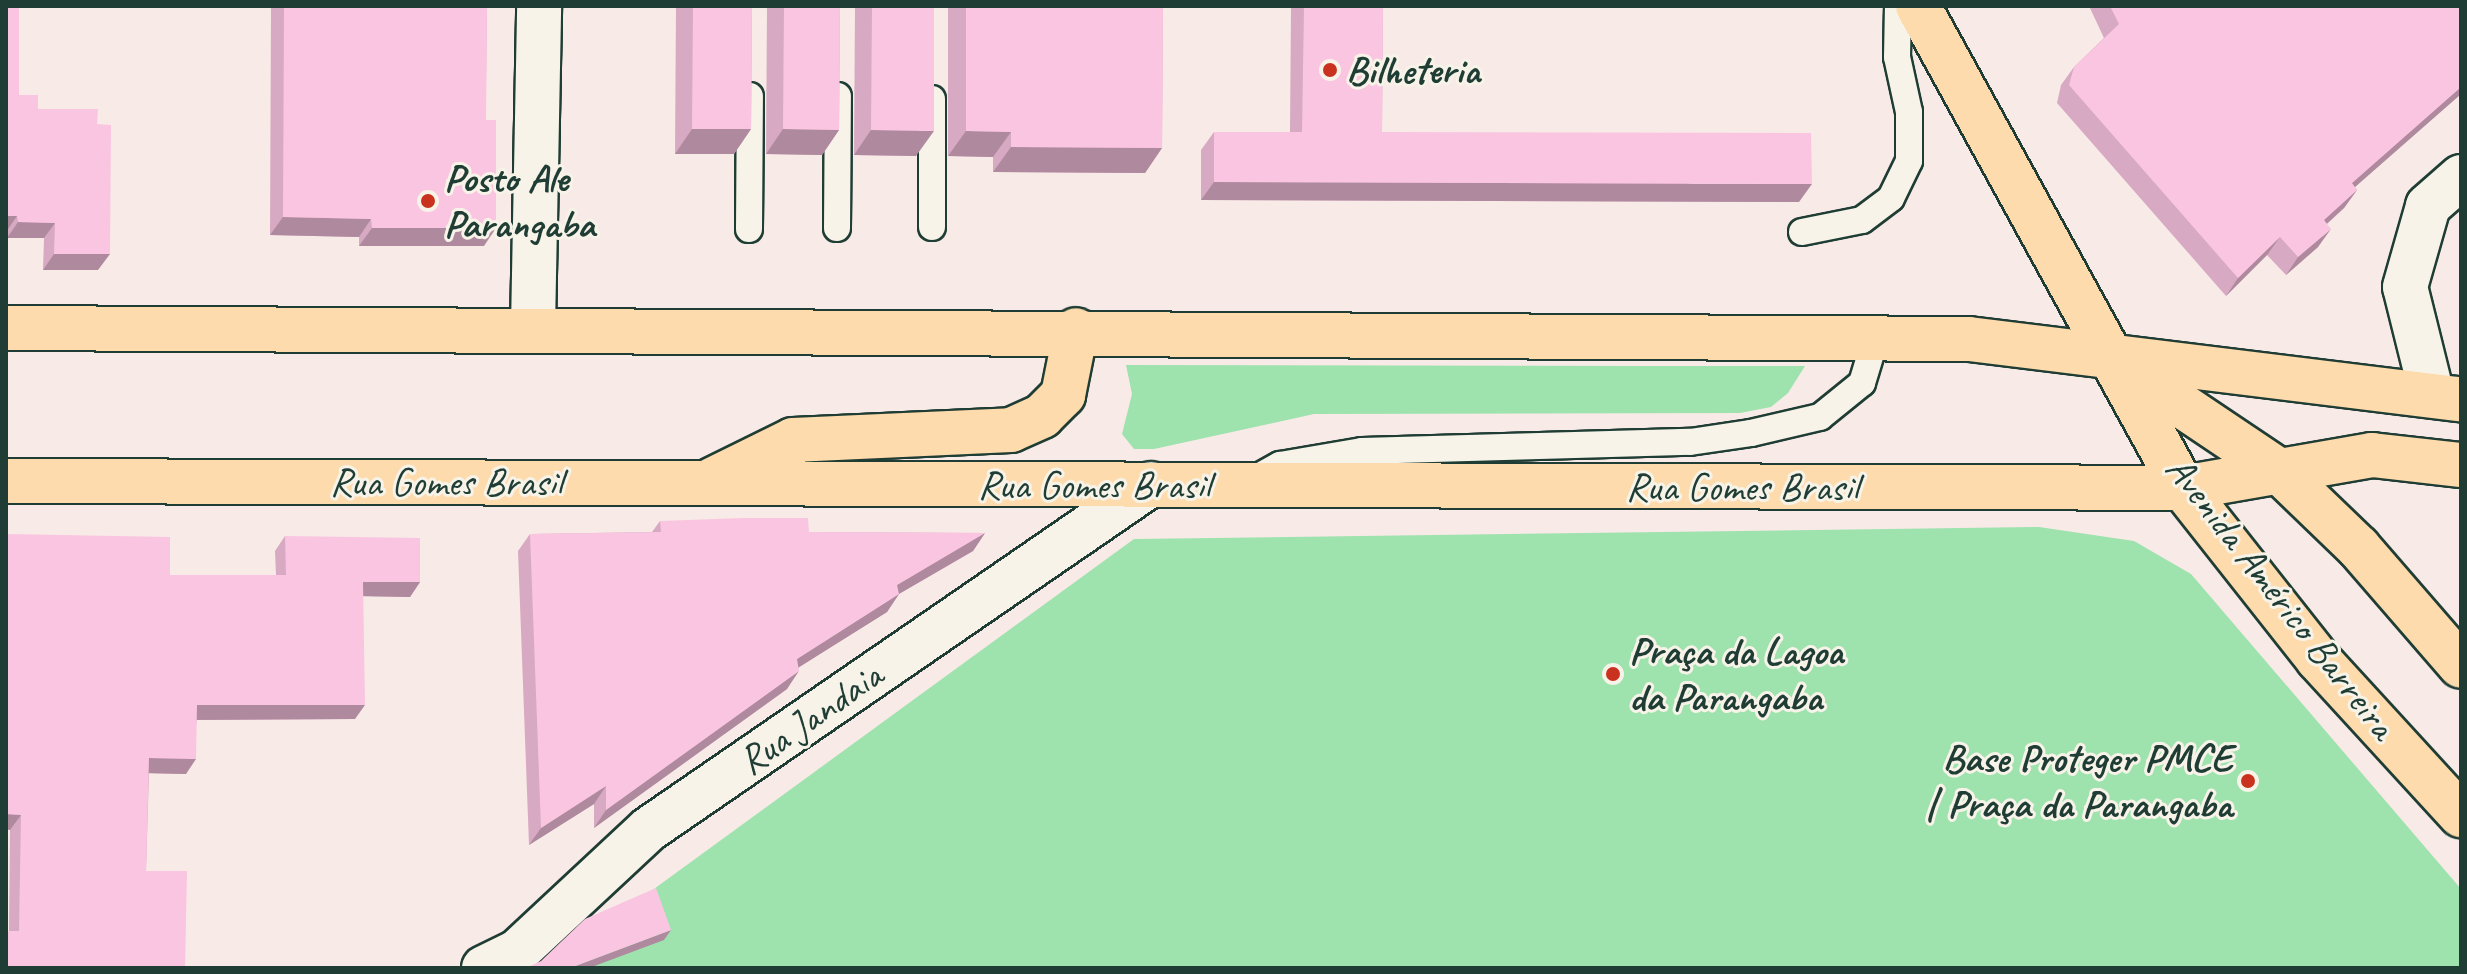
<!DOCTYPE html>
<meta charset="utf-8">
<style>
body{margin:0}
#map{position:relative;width:2467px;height:974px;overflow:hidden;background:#f8eae7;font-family:Caveat,sans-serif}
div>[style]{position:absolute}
.green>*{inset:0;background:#9ee2ae}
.roads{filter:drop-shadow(2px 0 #1f3d34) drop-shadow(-2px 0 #1f3d34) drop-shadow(0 2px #1f3d34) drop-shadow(0 -2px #1f3d34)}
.lane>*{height:26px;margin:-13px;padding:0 13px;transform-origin:13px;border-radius:13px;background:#f7f3e8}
.street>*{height:44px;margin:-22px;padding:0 22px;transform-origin:22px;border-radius:22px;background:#f7f3e8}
.primary>*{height:44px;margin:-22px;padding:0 22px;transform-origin:22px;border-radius:22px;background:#fedbac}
.wall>*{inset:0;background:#d7a9c2}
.shaded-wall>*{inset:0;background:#af8a9e}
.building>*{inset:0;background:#fac5e1}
.dots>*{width:22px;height:22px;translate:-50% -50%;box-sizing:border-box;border:4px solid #f7f3e8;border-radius:50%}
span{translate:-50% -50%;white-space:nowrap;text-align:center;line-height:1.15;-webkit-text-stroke:6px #f7f3e8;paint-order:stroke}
.poi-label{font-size:40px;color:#1f3d34;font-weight:700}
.left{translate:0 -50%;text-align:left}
.right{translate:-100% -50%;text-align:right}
.street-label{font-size:40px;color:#1f3d34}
.frame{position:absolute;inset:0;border:8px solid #1f3d34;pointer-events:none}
</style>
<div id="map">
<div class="green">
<div style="clip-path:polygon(1126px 365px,1654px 366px,1805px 366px,1788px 393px,1771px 407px,1740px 413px,1314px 414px,1154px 449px,1134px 449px,1122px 434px,1132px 394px)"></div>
<div style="clip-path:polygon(2039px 527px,2134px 541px,2191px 574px,2461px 889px,2461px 968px,568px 968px,562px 956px,1134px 539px)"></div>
</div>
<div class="roads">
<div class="lane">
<div style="left:932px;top:99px;width:128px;rotate:90deg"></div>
<div style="left:837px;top:228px;width:132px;rotate:-89.6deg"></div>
<div style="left:749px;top:229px;width:133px;rotate:-89.6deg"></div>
<div style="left:1802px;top:232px;width:61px;rotate:-11.3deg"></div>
<div style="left:1862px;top:220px;width:36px;rotate:-37deg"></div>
<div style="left:1891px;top:198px;width:41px;rotate:-64.1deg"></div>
<div style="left:1909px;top:161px;width:49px;rotate:-90deg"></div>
<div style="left:1909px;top:112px;width:56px;rotate:-102.3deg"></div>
<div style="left:1897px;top:57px;width:51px;rotate:-88.9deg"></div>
<div style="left:1258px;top:477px;width:25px;rotate:-29deg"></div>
<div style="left:1280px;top:465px;width:83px;rotate:-9.7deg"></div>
<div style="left:1362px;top:451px;width:328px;rotate:-1.6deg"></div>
<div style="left:1690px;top:442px;width:62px;rotate:-8.4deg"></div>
<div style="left:1751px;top:433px;width:71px;rotate:-13.1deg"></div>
<div style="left:1820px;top:417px;width:54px;rotate:-39deg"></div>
<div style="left:1862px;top:383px;width:48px;rotate:-73.1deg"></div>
</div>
<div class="street">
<div style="left:533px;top:327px;width:321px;rotate:-88.9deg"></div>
<div style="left:2432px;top:395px;width:111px;rotate:-104deg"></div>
<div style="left:2405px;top:287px;width:84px;rotate:-74.1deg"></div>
<div style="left:2428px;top:206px;width:44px;rotate:-41.3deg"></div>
<div style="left:484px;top:968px;width:37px;rotate:-26deg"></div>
<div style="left:517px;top:952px;width:180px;rotate:-43deg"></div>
<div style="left:649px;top:829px;width:609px;rotate:-34.5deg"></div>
</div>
<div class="primary">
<div style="left:1918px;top:6px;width:550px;rotate:61.2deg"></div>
<div style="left:2183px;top:488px;width:218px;rotate:51.7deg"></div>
<div style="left:2318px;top:659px;width:212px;rotate:47.5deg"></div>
<div style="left:6px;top:328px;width:1963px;rotate:0.32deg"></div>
<div style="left:1969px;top:339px;width:496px;rotate:7deg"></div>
<div style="left:2120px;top:364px;width:192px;rotate:33.9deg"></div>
<div style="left:2279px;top:471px;width:110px;rotate:43.9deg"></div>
<div style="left:2358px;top:547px;width:157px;rotate:49.1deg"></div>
<div style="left:712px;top:480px;width:90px;rotate:-26.3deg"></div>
<div style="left:793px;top:440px;width:218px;rotate:-2.6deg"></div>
<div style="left:1011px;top:430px;width:34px;rotate:-24deg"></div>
<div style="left:1042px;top:416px;width:30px;rotate:-45deg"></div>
<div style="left:1063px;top:395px;width:66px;rotate:-78.7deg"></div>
<div style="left:6px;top:481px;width:2177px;rotate:0.18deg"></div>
<div style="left:2183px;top:488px;width:192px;rotate:-9.9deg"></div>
<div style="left:2372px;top:455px;width:90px;rotate:6.4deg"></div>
</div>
</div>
<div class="wall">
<div style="clip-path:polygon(6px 6px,19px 95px,38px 109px,97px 124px,98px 270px,43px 270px,44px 238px,7px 238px)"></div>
<div style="clip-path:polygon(271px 6px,487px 6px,484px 246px,359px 246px,359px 237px,270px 235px)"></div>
<div style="clip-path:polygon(676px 6px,752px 6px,751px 129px,734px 154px,675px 154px)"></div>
<div style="clip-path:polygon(767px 6px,840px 6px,839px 130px,822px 155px,766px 154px)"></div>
<div style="clip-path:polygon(855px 6px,934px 6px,916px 156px,854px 155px)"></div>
<div style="clip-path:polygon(948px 6px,1163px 6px,1162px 148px,1145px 173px,993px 172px,993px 157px,948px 156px)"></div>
<div style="clip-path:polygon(1291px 6px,1383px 6px,1382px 132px,1799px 202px,1201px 200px,1201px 150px,1214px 132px,1290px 132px)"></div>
<div style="clip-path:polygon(2089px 6px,2461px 6px,2461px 94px,2355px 187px,2357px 190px,2344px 208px,2327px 224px,2318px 247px,2286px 275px,2267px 255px,2226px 296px,2057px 103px,2061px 85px,2074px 67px,2104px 38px)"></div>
<div style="clip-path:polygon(660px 521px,809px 532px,985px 533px,973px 551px,899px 594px,887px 612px,799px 667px,787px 689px,594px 828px,594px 804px,529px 845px,518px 551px,530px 534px,652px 532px)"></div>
<div style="clip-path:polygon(6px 534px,170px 575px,276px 575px,275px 551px,285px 536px,420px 582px,410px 597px,363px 596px,355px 719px,197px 720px,186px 774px,149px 773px,146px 871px,185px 968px,9px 931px,10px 830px,6px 829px)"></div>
</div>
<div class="shaded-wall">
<div style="clip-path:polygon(2461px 87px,2461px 94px,2339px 201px,2352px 183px)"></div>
<div style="clip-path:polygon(692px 129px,751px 129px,734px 154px,675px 154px)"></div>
<div style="clip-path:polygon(783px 129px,839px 130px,822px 155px,766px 154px)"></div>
<div style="clip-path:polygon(871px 130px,934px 131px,916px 156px,854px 155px)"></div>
<div style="clip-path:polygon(966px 131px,1011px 132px,993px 157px,948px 156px)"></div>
<div style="clip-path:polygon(1011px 147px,1162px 148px,1145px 173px,993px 172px)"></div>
<div style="clip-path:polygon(1214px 182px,1812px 184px,1799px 202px,1201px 200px)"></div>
<div style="clip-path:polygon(2357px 190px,2344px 208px,2311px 238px,2324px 220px)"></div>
<div style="clip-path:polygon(6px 216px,17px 216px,6px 232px)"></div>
<div style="clip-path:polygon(283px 217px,371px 219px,359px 237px,270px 235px)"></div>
<div style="clip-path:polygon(18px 222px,55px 223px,44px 238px,7px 238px)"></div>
<div style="clip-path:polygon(372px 228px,496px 228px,484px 246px,359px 246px)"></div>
<div style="clip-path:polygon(2331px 229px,2318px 247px,2286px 275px,2298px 257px)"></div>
<div style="clip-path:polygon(2280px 237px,2267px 255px,2226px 296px,2238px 278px)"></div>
<div style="clip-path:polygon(54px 254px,110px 254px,98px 270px,43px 270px)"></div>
<div style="clip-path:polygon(985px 533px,973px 551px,885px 602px,897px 585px)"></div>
<div style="clip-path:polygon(363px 582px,420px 582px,410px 597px,352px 596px)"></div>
<div style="clip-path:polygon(899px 594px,887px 612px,785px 676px,797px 659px)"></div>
<div style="clip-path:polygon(799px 671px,787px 689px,594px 828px,606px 810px)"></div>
<div style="clip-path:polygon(197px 705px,365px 705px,355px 719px,186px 720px)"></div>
<div style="clip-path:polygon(149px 758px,196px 759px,186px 774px,139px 773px)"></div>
<div style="clip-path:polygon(606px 786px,594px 804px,529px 845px,541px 828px)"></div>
<div style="clip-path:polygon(6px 814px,21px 815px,10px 830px,6px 829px)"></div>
<div style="clip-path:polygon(671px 930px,664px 940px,589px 968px,570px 968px)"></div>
</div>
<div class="building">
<div style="clip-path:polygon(6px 6px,19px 6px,19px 95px,38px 95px,38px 109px,98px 109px,97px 124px,111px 125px,110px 254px,54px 254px,55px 223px,18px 222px,17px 216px,6px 216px)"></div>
<div style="clip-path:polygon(284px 6px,487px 6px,486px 120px,496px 120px,496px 228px,372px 228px,371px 219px,283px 217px)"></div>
<div style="clip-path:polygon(693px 6px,752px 6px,751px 129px,692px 129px)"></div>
<div style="clip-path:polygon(784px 6px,840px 6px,839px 130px,783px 129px)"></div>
<div style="clip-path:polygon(872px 6px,934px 6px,934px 131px,871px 130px)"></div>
<div style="clip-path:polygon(966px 6px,1163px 6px,1162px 148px,1011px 147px,1011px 132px,966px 131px)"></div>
<div style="clip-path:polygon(1304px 6px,1383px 6px,1382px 132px,1811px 133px,1812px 184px,1214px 182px,1214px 132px,1302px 132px)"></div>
<div style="clip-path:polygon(2110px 6px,2461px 6px,2461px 57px,2459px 59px,2461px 62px,2461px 87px,2352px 183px,2357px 190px,2324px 220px,2331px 229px,2298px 257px,2280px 237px,2238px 278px,2069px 85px,2074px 67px,2119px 24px)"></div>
<div style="clip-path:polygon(743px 518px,808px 518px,809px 532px,985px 533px,897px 585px,899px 594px,797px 659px,799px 671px,606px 810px,606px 786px,541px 828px,530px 534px,661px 532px,660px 521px)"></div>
<div style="clip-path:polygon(6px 534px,170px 537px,170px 575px,286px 575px,285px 536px,420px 538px,420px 582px,363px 582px,365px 705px,197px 705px,196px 759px,149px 758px,146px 871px,187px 871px,185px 968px,6px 968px,6px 931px,19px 931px,21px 815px,6px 814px)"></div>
<div style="clip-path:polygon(656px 888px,671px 930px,570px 968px,526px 968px,541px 961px,585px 919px)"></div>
</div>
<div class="dots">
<div style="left:1330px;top:70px;background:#c8321e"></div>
<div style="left:428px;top:201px;background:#c8321e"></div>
<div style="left:1613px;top:674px;background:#c8321e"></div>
<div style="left:2248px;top:781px;background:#c8321e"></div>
</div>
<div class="poi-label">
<span class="left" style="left:1346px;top:70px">Bilheteria</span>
<span class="left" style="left:444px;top:201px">Posto Ale<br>Parangaba</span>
<span class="left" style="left:1629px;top:674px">Praça da Lagoa<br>da Parangaba</span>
<span class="right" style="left:2232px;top:781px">Base Proteger PMCE<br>| Praça da Parangaba</span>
</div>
<div class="street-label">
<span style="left:446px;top:482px">Rua Gomes Brasil</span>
<span style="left:1094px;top:485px">Rua Gomes Brasil</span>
<span style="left:1742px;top:487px">Rua Gomes Brasil</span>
<span style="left:2281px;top:597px;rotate:52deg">Avenida Américo Barreira</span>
<span style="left:810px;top:718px;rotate:-35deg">Rua Jandaia</span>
</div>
<div class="frame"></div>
</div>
